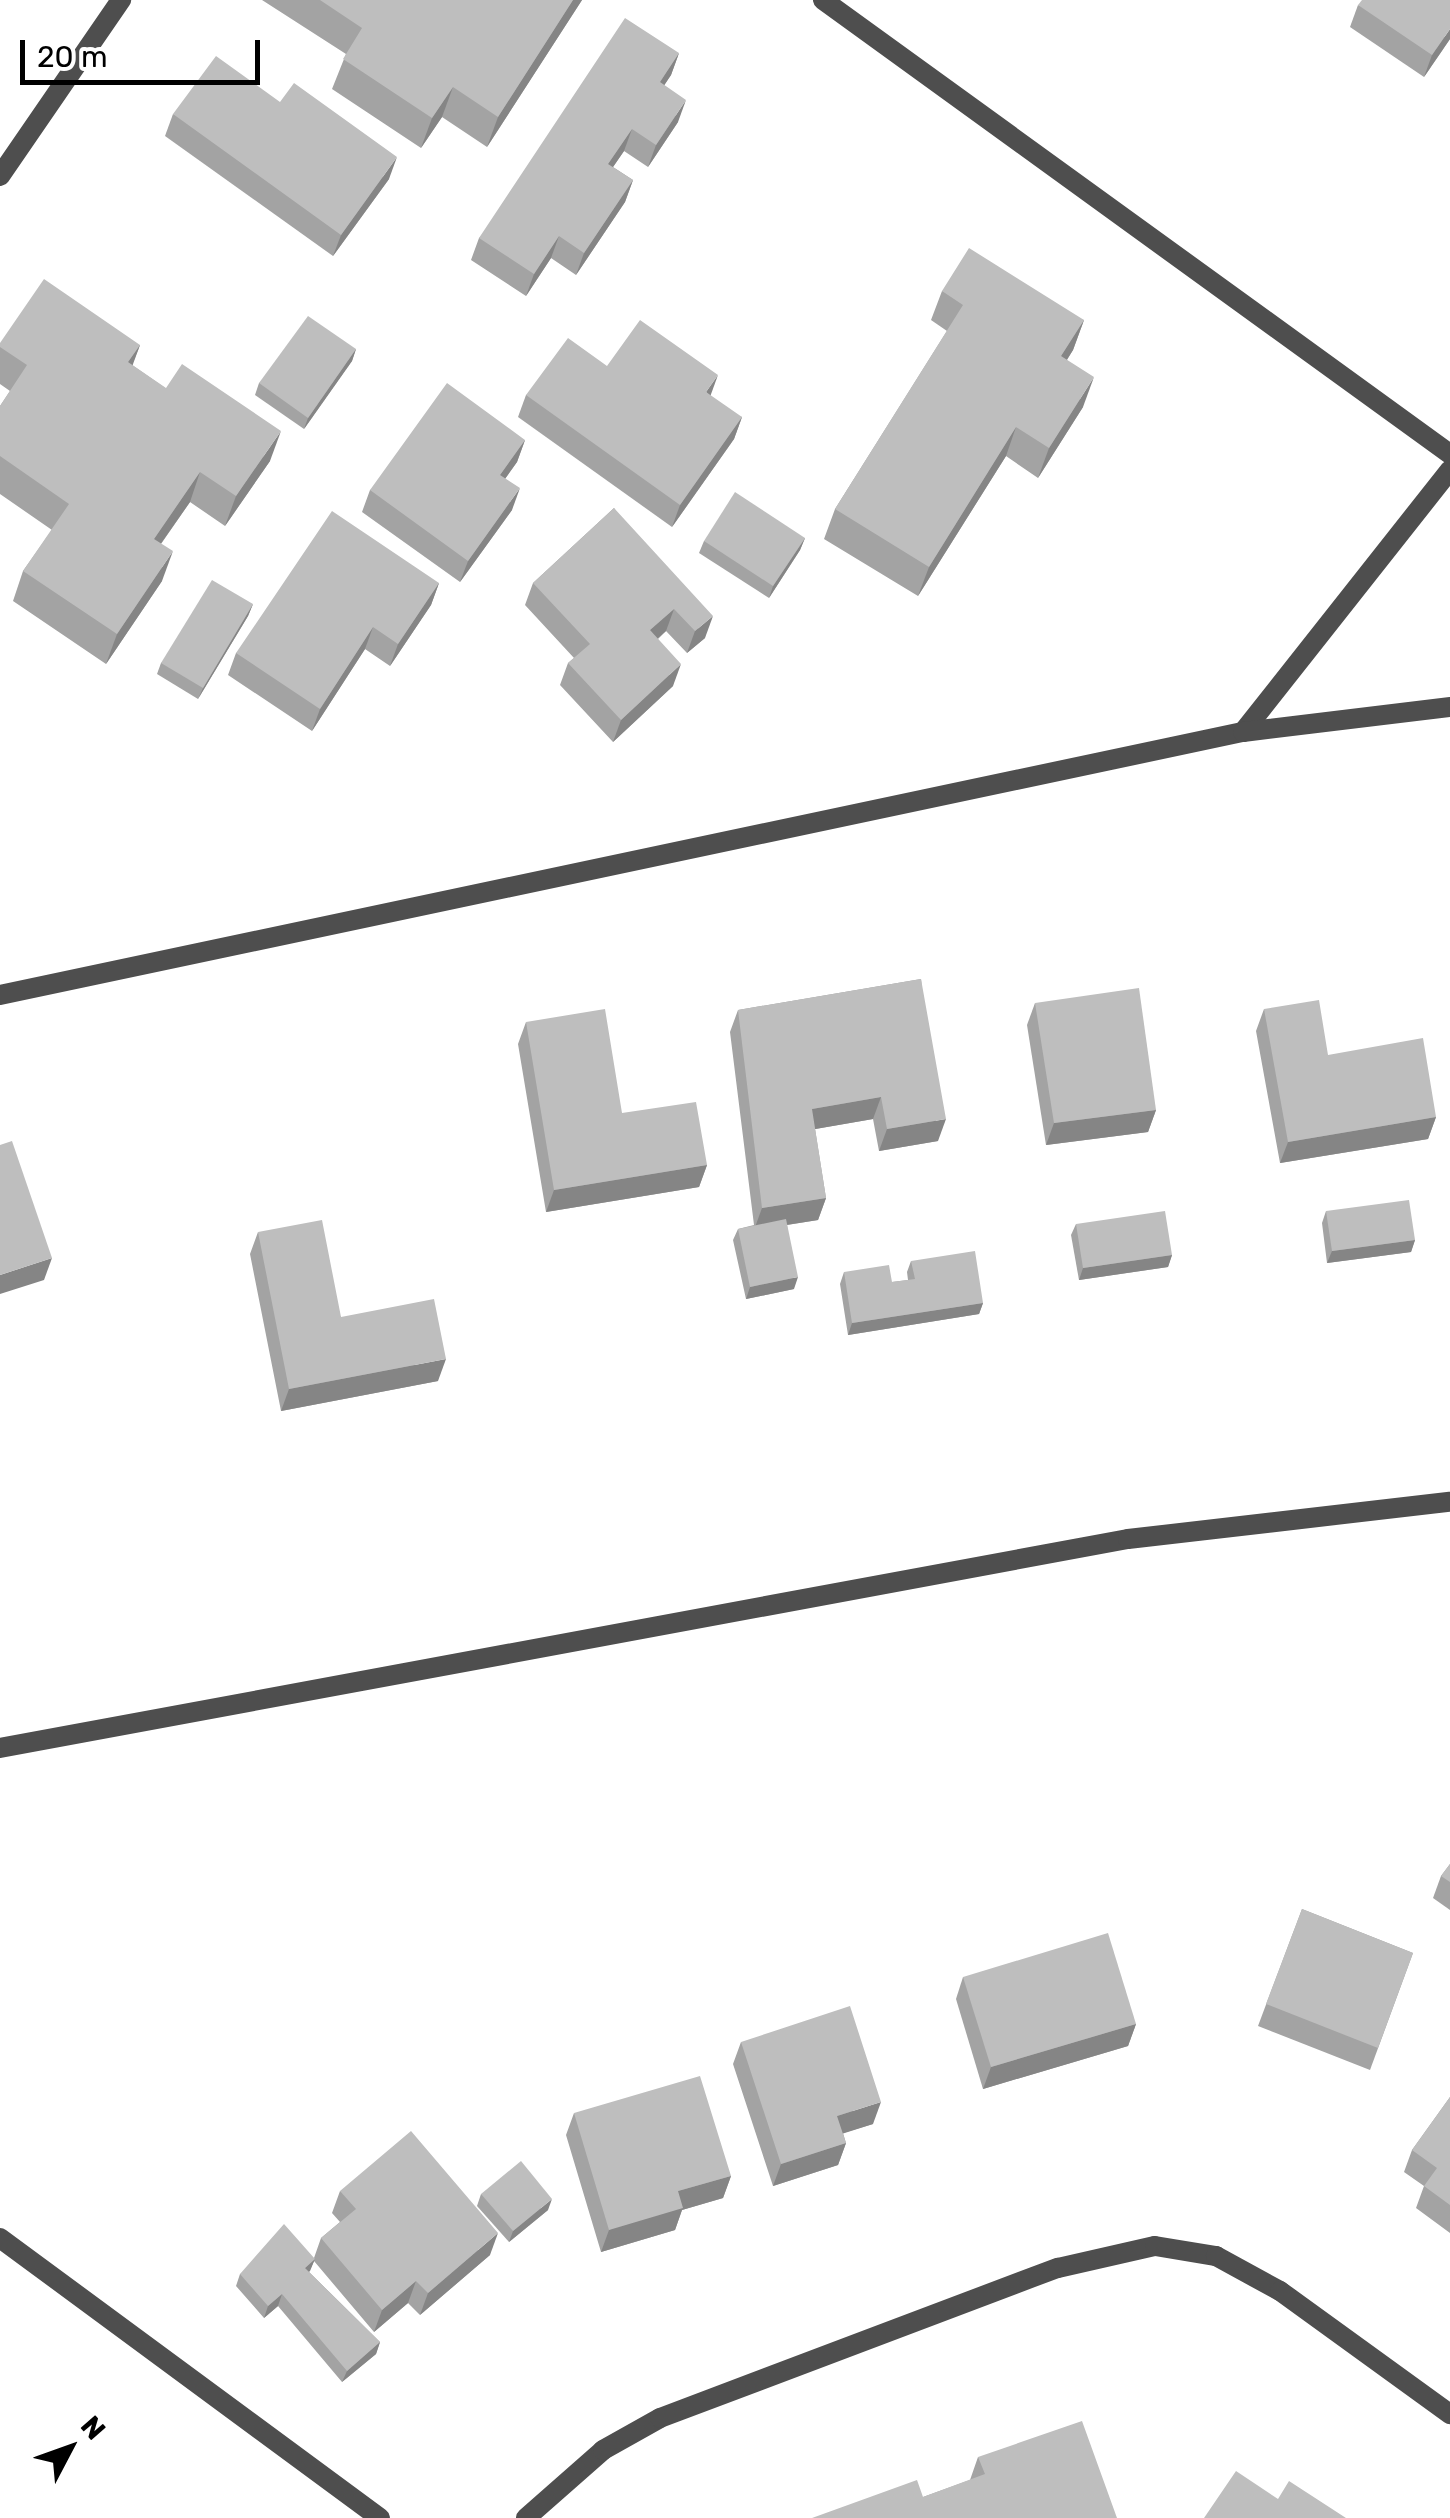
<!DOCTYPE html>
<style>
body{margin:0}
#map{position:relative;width:1450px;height:2518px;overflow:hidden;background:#fff;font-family:Rubik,sans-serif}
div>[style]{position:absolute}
.street>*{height:20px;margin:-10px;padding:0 10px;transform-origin:10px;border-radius:10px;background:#4e4e4e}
.wall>*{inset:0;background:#a3a3a3}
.shaded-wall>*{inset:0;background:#858585}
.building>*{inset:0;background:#bebebe}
span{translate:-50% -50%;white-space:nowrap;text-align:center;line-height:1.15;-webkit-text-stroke:10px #fff;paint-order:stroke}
.north{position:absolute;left:20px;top:2398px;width:100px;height:100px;-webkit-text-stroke:8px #fff;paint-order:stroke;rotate:49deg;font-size:28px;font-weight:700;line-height:40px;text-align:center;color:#000}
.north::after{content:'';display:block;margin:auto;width:35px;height:45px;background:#000;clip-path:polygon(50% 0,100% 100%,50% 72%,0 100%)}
.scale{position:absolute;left:20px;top:40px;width:240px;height:45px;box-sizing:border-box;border:5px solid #000;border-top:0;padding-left:12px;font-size:30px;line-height:35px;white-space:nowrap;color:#000;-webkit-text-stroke:8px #fff;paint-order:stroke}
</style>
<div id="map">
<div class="street">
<div style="left:823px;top:0;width:774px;rotate:35.91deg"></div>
<div style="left:0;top:176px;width:214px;rotate:-55.5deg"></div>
<div style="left:1243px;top:732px;width:334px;rotate:-51.7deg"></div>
<div style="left:0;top:995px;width:1271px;rotate:-11.95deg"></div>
<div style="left:1243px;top:732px;width:209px;rotate:-6.9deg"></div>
<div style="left:0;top:1748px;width:1147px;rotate:-10.5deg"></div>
<div style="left:1128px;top:1539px;width:324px;rotate:-6.6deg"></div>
<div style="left:0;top:2238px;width:472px;rotate:36.4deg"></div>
<div style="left:526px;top:2518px;width:103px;rotate:-41.4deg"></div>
<div style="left:603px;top:2450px;width:65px;rotate:-29.3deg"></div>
<div style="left:660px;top:2418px;width:425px;rotate:-20.7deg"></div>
<div style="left:1058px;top:2268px;width:99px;rotate:-12.8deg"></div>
<div style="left:1155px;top:2246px;width:62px;rotate:9.3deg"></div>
<div style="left:1216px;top:2256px;width:73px;rotate:28.7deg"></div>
<div style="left:1280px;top:2291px;width:210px;rotate:35.9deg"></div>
</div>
<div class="wall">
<div style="clip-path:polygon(262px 0,582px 0,487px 147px,442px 117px,421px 148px,332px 89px,346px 54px)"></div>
<div style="clip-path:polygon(1358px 5px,1450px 39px,1424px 77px,1350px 27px)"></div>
<div style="clip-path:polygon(679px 53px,671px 75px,664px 85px,678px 122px,648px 167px,624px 151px,613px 167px,633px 180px,625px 202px,576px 275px,551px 258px,526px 296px,471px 260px,479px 238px)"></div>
<div style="clip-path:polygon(173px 114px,389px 179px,333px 256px,165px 136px)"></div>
<div style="clip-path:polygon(942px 291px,1084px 320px,1073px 350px,1067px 360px,1083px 407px,1038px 478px,1006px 456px,918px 596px,824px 539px,835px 509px,947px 331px,931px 320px)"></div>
<div style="clip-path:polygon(0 343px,140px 345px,132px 365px,270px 461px,225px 526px,190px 502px,161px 544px,162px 581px,106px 664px,13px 601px,23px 571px,52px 530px,0 494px,0 406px,10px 391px,0 384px)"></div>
<div style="clip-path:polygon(356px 349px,352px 361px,304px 429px,255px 395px,259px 383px)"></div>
<div style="clip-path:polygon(607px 366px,742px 417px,734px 439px,672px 527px,518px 417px,526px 395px)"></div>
<div style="clip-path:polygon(525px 440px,517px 462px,505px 479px,512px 510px,460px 582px,362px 512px,370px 490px)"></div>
<div style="clip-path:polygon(614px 508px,705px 638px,687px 653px,666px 631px,658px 639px,673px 686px,613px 742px,560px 685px,568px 663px,574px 658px,525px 605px,533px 583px)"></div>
<div style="clip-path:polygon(805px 538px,800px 550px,769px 598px,699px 553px,704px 541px)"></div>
<div style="clip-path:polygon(439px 583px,431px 605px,390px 666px,365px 649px,312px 731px,228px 675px,236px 653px)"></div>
<div style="clip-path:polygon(253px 604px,248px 616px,198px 699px,157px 674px,161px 663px)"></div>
<div style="clip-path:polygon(921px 979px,938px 1141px,879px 1151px,873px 1119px,815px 1129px,826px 1198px,818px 1220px,787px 1225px,794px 1289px,746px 1299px,733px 1240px,738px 1229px,754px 1225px,730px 1032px,738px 1010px)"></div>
<div style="clip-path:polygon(1035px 1003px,1156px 1110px,1148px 1132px,1046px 1145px,1027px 1025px)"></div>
<div style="clip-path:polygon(1264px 1009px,1328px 1055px,1436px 1117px,1428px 1139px,1280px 1163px,1256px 1031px)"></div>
<div style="clip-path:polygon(526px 1022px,622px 1113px,707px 1165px,699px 1187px,546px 1212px,518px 1044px)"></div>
<div style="clip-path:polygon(1326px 1211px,1415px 1240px,1411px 1252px,1327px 1263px,1322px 1223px)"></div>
<div style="clip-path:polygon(1076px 1224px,1172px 1255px,1168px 1267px,1079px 1280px,1071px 1235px)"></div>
<div style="clip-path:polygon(258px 1232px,341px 1317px,438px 1381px,281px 1411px,250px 1254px)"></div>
<div style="clip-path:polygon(911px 1261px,983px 1303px,979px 1314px,848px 1335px,840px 1284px,844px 1272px,892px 1282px,908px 1280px,907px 1272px)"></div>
<div style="clip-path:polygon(1450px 1864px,1450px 1910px,1433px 1898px,1441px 1876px)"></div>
<div style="clip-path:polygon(1302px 1909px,1413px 1953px,1370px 2070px,1258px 2026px)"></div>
<div style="clip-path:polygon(963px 1977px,1136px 2024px,1128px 2046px,983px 2089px,956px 1999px)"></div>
<div style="clip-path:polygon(741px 2042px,873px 2124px,843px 2133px,846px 2143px,838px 2165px,773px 2186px,733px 2064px)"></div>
<div style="clip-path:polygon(1450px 2097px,1450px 2233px,1416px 2208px,1424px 2186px,1404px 2172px,1412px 2150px)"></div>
<div style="clip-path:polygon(574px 2113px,731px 2176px,723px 2198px,682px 2210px,675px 2230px,601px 2252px,566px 2135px)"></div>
<div style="clip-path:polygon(340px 2191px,490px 2255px,420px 2315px,408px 2303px,374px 2332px,314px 2261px,309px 2272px,380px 2342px,376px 2354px,342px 2382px,278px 2306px,264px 2318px,236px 2286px,240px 2274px,314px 2258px,321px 2238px,340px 2222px,332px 2213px)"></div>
<div style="clip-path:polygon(481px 2194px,548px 2210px,509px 2242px,477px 2206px)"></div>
<div style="clip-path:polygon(978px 2457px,1117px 2518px,923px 2497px,970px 2480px)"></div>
</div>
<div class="shaded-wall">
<div style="clip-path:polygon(573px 0,582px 0,487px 147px,498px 117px)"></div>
<div style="clip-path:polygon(1450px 29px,1450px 39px,1424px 77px,1432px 55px)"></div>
<div style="clip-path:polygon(679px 53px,671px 75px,652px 104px,660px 82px)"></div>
<div style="clip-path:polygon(453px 87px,442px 117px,421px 148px,432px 118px)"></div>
<div style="clip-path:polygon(686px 100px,678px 122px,648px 167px,656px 145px)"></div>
<div style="clip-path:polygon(632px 129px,624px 151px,600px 186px,608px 164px)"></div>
<div style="clip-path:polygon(397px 157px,389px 179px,333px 256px,341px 235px)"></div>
<div style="clip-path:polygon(633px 180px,625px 202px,576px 275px,584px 253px)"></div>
<div style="clip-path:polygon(559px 236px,551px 258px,526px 296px,534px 274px)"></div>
<div style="clip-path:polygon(1084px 320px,1073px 350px,1050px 386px,1061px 356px)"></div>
<div style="clip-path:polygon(140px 345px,129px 375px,128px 362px)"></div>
<div style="clip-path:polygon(356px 349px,352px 361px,304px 429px,308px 418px)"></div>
<div style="clip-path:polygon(718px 375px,710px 397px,706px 392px)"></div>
<div style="clip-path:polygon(1094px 377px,1083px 407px,1038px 478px,1049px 448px)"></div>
<div style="clip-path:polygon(742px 417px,734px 439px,672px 527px,680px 505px)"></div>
<div style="clip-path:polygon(1016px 427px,1006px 456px,918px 596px,929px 567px)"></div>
<div style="clip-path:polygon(281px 431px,270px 461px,225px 526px,236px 496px)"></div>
<div style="clip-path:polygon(525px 440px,517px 462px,492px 497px,500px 475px)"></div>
<div style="clip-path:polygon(200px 472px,190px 502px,143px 569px,154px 539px)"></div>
<div style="clip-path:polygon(520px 488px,512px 510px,460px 582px,468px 561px)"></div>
<div style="clip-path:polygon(805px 538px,800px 550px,769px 598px,773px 586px)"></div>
<div style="clip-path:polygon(173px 551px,162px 581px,106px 664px,117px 634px)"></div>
<div style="clip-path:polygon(439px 583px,431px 605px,390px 666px,398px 644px)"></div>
<div style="clip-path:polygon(253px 604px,248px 616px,198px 699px,203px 688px)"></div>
<div style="clip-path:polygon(674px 609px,666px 631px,642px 652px,650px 630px)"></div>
<div style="clip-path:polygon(713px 616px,705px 638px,687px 653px,695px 631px)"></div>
<div style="clip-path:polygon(373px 627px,365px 649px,312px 731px,320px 709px)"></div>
<div style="clip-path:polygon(681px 664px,673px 686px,613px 742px,621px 720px)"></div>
<div style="clip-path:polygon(881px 1097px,873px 1119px,804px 1131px,812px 1109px)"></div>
<div style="clip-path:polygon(1156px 1110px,1148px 1132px,1046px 1145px,1054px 1123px)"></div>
<div style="clip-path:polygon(1436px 1117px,1428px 1139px,1280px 1163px,1288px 1142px)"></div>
<div style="clip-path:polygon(946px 1119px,938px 1141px,879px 1151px,887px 1129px)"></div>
<div style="clip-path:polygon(707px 1165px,699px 1187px,546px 1212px,554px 1190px)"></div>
<div style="clip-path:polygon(826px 1198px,818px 1220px,754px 1230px,762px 1208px)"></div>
<div style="clip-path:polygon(1415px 1240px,1411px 1252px,1327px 1263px,1332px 1251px)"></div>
<div style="clip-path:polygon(1172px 1255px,1168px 1267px,1079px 1280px,1083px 1268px)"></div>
<div style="clip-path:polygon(52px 1258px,44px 1280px,0 1294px,0 1275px)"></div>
<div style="clip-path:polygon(798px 1277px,794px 1289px,746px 1299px,750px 1287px)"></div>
<div style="clip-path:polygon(983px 1303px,979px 1314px,848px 1335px,852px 1323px)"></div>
<div style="clip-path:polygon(446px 1359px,438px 1381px,281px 1411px,289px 1389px)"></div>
<div style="clip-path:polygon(1136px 2024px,1128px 2046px,983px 2089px,991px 2067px)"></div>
<div style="clip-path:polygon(881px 2102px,873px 2124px,829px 2138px,837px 2116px)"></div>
<div style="clip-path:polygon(846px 2143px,838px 2165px,773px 2186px,781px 2164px)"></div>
<div style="clip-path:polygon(731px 2176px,723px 2198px,682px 2210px,675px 2230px,601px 2252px,609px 2230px,678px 2191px)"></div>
<div style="clip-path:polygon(552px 2199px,548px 2210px,509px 2242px,513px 2231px)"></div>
<div style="clip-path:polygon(498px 2233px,490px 2255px,420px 2315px,428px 2293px)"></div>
<div style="clip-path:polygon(315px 2259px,310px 2271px,300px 2279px,305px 2268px)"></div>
<div style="clip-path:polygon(416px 2281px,408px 2303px,374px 2332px,382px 2310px)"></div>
<div style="clip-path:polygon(282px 2294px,278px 2306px,264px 2318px,268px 2306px)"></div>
<div style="clip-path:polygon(380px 2342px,376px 2354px,342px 2382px,347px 2371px)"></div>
</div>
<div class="building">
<div style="clip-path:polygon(320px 0,573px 0,498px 117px,453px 87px,432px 118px,343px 59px,362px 28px)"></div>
<div style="clip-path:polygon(1362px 0,1450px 0,1450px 29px,1432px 55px,1358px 5px)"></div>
<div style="clip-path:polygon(625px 18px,679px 53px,660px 82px,686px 100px,656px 145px,632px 129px,608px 164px,633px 180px,584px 253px,559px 236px,534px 274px,479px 238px)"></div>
<div style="clip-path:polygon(216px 56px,280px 102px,294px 83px,397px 157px,341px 235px,173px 114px)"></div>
<div style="clip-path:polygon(969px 248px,1084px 320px,1061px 356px,1094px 377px,1049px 448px,1016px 427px,929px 567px,835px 509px,963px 305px,942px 291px)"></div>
<div style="clip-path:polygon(44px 279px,140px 345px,128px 362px,166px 388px,182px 364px,281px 431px,236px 496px,200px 472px,154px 539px,173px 551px,117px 634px,23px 571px,69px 504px,0 456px,0 406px,27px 365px,0 347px,0 343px)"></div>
<div style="clip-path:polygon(308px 316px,356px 349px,308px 418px,259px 383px)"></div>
<div style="clip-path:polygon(640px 320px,718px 375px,706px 392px,742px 417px,680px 505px,526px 395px,568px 338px,607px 366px)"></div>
<div style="clip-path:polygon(447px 383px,525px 440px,500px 475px,520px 488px,468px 561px,370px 490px)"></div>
<div style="clip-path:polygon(735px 492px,805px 538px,773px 586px,704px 541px)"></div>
<div style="clip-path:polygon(614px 508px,713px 616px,695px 631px,674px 609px,650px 630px,681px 664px,621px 720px,568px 663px,590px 644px,533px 583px)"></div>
<div style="clip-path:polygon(332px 511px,439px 583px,398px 644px,373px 627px,320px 709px,236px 653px)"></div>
<div style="clip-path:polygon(212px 580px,253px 604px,203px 688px,161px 663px)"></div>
<div style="clip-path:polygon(921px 979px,946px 1119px,887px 1129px,881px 1097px,812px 1109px,826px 1198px,762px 1208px,738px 1010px)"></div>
<div style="clip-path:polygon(1139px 988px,1156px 1110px,1054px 1123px,1035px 1003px)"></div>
<div style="clip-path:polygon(1319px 1000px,1328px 1055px,1423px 1038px,1436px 1117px,1288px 1142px,1264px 1009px)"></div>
<div style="clip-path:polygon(605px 1009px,622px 1113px,696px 1102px,707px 1165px,554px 1190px,526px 1022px)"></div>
<div style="clip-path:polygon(12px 1141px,52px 1258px,0 1275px,0 1145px)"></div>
<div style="clip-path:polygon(1409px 1200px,1415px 1240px,1332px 1251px,1326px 1211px)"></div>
<div style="clip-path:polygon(1165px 1211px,1172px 1255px,1083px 1268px,1076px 1224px)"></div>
<div style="clip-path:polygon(786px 1219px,798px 1277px,750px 1287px,738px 1229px)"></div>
<div style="clip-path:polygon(322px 1220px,341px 1317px,434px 1299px,446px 1359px,289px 1389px,258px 1232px)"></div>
<div style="clip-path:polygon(975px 1251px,983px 1303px,852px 1323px,844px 1272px,889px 1265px,892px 1282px,915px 1279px,911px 1261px)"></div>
<div style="clip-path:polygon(1450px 1864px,1450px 1882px,1441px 1876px)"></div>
<div style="clip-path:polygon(1302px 1909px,1413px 1953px,1378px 2048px,1266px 2004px)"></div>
<div style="clip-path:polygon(1108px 1933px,1136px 2024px,991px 2067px,963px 1977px)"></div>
<div style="clip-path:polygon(850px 2006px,881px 2102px,837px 2116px,846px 2143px,781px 2164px,741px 2042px)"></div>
<div style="clip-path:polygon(700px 2076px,731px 2176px,678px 2191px,683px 2208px,609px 2230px,574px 2113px)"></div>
<div style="clip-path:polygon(1450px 2097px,1450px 2205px,1424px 2186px,1437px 2168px,1412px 2150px)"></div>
<div style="clip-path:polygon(411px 2131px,498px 2233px,428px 2293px,416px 2281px,382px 2310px,321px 2238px,356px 2209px,340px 2191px)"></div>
<div style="clip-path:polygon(521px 2161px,552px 2199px,513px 2231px,481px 2194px)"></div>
<div style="clip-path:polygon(284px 2224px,315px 2259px,305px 2268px,380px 2342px,347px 2371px,282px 2294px,268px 2306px,240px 2274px)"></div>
<div style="clip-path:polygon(1082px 2421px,1117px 2518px,812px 2518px,917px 2480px,923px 2497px,985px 2474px,978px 2457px)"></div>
<div style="clip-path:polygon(1236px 2471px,1278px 2499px,1289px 2481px,1346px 2518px,1204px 2518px)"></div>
</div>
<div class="north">N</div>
<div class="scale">20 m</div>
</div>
